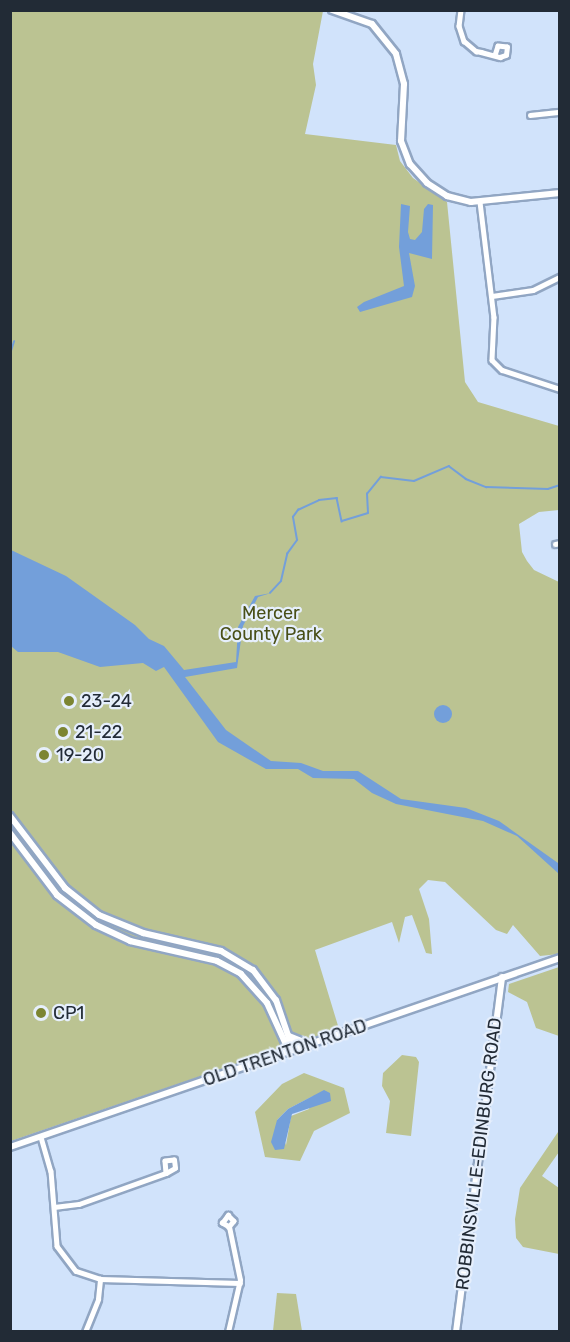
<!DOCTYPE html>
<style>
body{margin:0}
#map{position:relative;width:570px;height:1342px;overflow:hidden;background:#d1e3fb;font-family:Rubik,sans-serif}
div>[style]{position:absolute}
.green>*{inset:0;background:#bbc392}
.water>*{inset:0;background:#739fda}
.round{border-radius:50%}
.stream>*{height:1.5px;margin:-0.75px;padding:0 0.75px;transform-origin:0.75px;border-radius:0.75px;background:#739fda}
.roads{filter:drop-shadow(2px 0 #91a6c3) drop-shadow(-2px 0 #91a6c3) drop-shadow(0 2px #91a6c3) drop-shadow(0 -2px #91a6c3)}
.street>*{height:4.5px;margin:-2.25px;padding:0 2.25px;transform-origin:2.25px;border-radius:2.25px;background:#fff}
.secondary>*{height:6px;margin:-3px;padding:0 3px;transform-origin:3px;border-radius:3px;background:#fff}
.dots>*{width:16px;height:16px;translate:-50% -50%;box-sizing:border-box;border:3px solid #e6effc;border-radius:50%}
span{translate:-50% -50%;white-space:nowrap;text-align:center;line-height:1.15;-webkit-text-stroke:4.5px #e6effc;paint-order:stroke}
.park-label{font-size:18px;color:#494f17}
.poi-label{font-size:18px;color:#222b36}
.left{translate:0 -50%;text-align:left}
.street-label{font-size:18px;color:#222b36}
.frame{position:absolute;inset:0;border:12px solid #222b36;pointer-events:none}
</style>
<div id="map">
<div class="green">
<div style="clip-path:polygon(11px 11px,323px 11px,313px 64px,316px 85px,305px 134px,396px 145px,400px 161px,413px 178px,447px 202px,465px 382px,478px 402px,559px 426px,559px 510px,539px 512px,519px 524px,522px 552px,527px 561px,534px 570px,559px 582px,559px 954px,540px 956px,513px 925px,507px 934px,496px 930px,445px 882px,428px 880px,419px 889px,429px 919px,432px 954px,426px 953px,412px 915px,405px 917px,399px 943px,392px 922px,315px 950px,339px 1029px,11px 1141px)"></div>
<div style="clip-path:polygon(559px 967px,560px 967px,559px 1036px,536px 1028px,527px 1002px,508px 992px,509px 984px)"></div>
<div style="clip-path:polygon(402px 1055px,416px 1057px,419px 1062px,411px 1136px,386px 1133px,390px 1101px,382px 1086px,383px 1073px)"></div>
<div style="clip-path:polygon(evenodd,304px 1073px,344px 1088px,350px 1113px,314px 1131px,300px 1161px,265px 1157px,255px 1112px,282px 1084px,304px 1073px,313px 1096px,309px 1109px,291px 1116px,286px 1145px,277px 1120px,288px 1109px,313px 1096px)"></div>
<div style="clip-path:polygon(558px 1132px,559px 1152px,542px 1176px,559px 1188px,559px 1254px,523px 1247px,516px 1238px,515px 1219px,520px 1188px)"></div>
<div style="clip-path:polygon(277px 1293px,296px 1294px,302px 1331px,273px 1331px)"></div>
</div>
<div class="water">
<div style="clip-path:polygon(401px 204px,410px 206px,408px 232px,410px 239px,415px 240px,422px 232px,424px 209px,428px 204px,433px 205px,432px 259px,409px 253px,415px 286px,412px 297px,360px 312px,357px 307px,364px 302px,404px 286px,399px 247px)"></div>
<div style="clip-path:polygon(11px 550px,66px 576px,135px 625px,149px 639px,164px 646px,184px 670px,236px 662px,238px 627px,255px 596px,271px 593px,258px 597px,243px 626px,237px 668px,185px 677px,226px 730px,271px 761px,301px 763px,323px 771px,358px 771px,401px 799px,466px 808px,499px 821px,558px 863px,559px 874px,517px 836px,483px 821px,396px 804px,372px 793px,354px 779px,313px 778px,298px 769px,266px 769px,218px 742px,164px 667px,156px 671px,143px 663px,100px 667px,58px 652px,18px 652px,11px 646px)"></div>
<div class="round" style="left:434px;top:705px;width:18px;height:18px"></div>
<div style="clip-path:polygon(324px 1090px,330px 1093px,331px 1101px,292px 1114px,284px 1149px,275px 1150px,271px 1142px,277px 1120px,288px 1109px)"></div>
</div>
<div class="stream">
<div style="left:10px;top:354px;width:13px;rotate:-72deg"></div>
<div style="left:270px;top:593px;width:16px;rotate:-47deg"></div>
<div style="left:281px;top:581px;width:28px;rotate:-77deg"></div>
<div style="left:287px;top:554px;width:17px;rotate:-54deg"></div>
<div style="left:297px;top:540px;width:23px;rotate:-100deg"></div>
<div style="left:293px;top:517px;width:9px;rotate:-54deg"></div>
<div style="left:298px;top:510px;width:23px;rotate:-25deg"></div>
<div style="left:319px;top:500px;width:18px;rotate:-6deg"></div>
<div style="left:337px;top:498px;width:24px;rotate:78deg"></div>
<div style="left:342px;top:521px;width:27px;rotate:-17deg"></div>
<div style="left:368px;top:513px;width:19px;rotate:-93deg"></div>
<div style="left:367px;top:494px;width:22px;rotate:-51deg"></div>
<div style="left:381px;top:477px;width:33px;rotate:7deg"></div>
<div style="left:414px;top:481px;width:38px;rotate:-23deg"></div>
<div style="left:449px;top:466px;width:21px;rotate:37deg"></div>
<div style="left:466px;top:479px;width:22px;rotate:22deg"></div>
<div style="left:486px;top:487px;width:62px;rotate:1.8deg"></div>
<div style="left:548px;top:489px;width:13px;rotate:-18deg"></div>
</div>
<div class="roads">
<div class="street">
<div style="left:461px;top:10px;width:16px;rotate:97deg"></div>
<div style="left:459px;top:26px;width:16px;rotate:72deg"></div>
<div style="left:464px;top:41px;width:16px;rotate:40deg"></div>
<div style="left:476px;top:51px;width:5px;rotate:11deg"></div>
<div style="left:481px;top:52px;width:20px;rotate:15deg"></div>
<div style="left:500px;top:57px;width:6px;rotate:-18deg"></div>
<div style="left:506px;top:55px;width:8px;rotate:-83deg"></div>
<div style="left:507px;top:47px;width:9px;rotate:-174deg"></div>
<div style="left:498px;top:46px;width:9px;rotate:108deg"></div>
<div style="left:530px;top:115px;width:30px;rotate:-6deg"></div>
<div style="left:480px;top:202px;width:116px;rotate:83.1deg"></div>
<div style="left:494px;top:317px;width:43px;rotate:92.7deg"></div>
<div style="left:492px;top:360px;width:14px;rotate:45deg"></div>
<div style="left:502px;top:370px;width:61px;rotate:18.1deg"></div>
<div style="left:492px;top:296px;width:41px;rotate:-8.3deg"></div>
<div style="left:533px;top:290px;width:30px;rotate:-26deg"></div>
<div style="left:555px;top:544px;width:5px;rotate:-11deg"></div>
<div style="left:41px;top:1137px;width:35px;rotate:74deg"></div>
<div style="left:51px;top:1171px;width:75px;rotate:85.4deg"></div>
<div style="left:57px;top:1246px;width:31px;rotate:53deg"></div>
<div style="left:76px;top:1271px;width:25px;rotate:18deg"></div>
<div style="left:100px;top:1279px;width:140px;rotate:1.6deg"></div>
<div style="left:54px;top:1207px;width:25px;rotate:-7deg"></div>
<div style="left:79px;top:1204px;width:92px;rotate:-19.6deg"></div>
<div style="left:166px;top:1173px;width:10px;rotate:-29deg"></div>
<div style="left:175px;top:1168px;width:8px;rotate:-97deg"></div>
<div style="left:174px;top:1160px;width:9px;rotate:174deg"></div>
<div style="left:165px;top:1161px;width:12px;rotate:85deg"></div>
<div style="left:85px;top:1332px;width:35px;rotate:-68deg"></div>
<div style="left:98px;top:1299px;width:20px;rotate:-84deg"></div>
<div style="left:228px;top:1332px;width:53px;rotate:-77deg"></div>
<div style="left:240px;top:1280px;width:54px;rotate:-101.7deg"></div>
<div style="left:229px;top:1227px;width:8px;rotate:-150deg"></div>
<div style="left:222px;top:1223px;width:10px;rotate:-53deg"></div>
<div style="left:228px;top:1215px;width:8px;rotate:45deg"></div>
<div style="left:234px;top:1221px;width:8px;rotate:130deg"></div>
</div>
<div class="secondary">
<div style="left:332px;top:10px;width:42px;rotate:19.3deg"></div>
<div style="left:372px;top:24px;width:38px;rotate:51deg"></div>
<div style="left:396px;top:54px;width:31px;rotate:75deg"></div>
<div style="left:404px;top:84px;width:57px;rotate:93deg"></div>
<div style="left:401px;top:141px;width:25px;rotate:69deg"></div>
<div style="left:410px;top:164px;width:25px;rotate:48deg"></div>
<div style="left:427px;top:183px;width:24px;rotate:33deg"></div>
<div style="left:447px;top:196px;width:25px;rotate:14deg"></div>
<div style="left:471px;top:202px;width:89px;rotate:-5.8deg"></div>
<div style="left:10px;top:816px;width:91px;rotate:52.6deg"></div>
<div style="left:65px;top:888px;width:43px;rotate:38.5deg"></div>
<div style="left:99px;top:915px;width:48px;rotate:22.2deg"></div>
<div style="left:143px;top:933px;width:80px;rotate:13deg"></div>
<div style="left:221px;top:951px;width:37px;rotate:31deg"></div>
<div style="left:253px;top:970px;width:38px;rotate:53deg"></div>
<div style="left:276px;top:1000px;width:53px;rotate:71.2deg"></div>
<div style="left:10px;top:833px;width:78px;rotate:52.8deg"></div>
<div style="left:57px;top:895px;width:49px;rotate:37.6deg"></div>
<div style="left:96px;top:925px;width:38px;rotate:25deg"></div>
<div style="left:130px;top:941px;width:89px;rotate:12.9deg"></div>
<div style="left:217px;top:961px;width:27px;rotate:28deg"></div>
<div style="left:241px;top:974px;width:39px;rotate:48deg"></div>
<div style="left:267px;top:1003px;width:53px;rotate:65.4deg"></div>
<div style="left:289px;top:1036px;width:22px;rotate:22deg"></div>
<div style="left:10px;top:1147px;width:582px;rotate:-18.96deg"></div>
<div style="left:456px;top:1332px;width:358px;rotate:-82.6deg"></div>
</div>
</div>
<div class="dots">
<div style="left:69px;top:701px;background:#7c8532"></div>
<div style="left:63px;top:732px;background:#7c8532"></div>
<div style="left:44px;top:755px;background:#7c8532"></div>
<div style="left:41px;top:1013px;background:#7c8532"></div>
</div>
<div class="park-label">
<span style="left:271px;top:624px">Mercer<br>County Park</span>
</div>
<div class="poi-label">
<span class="left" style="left:81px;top:701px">23-24</span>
<span class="left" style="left:75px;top:732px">21-22</span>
<span class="left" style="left:56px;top:755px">19-20</span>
<span class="left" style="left:53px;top:1013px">CP1</span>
</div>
<div class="street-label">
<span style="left:285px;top:1053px;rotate:-19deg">OLD TRENTON ROAD</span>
<span style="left:479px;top:1154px;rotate:-83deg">ROBBINSVILLE-EDINBURG ROAD</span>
</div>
<div class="frame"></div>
</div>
